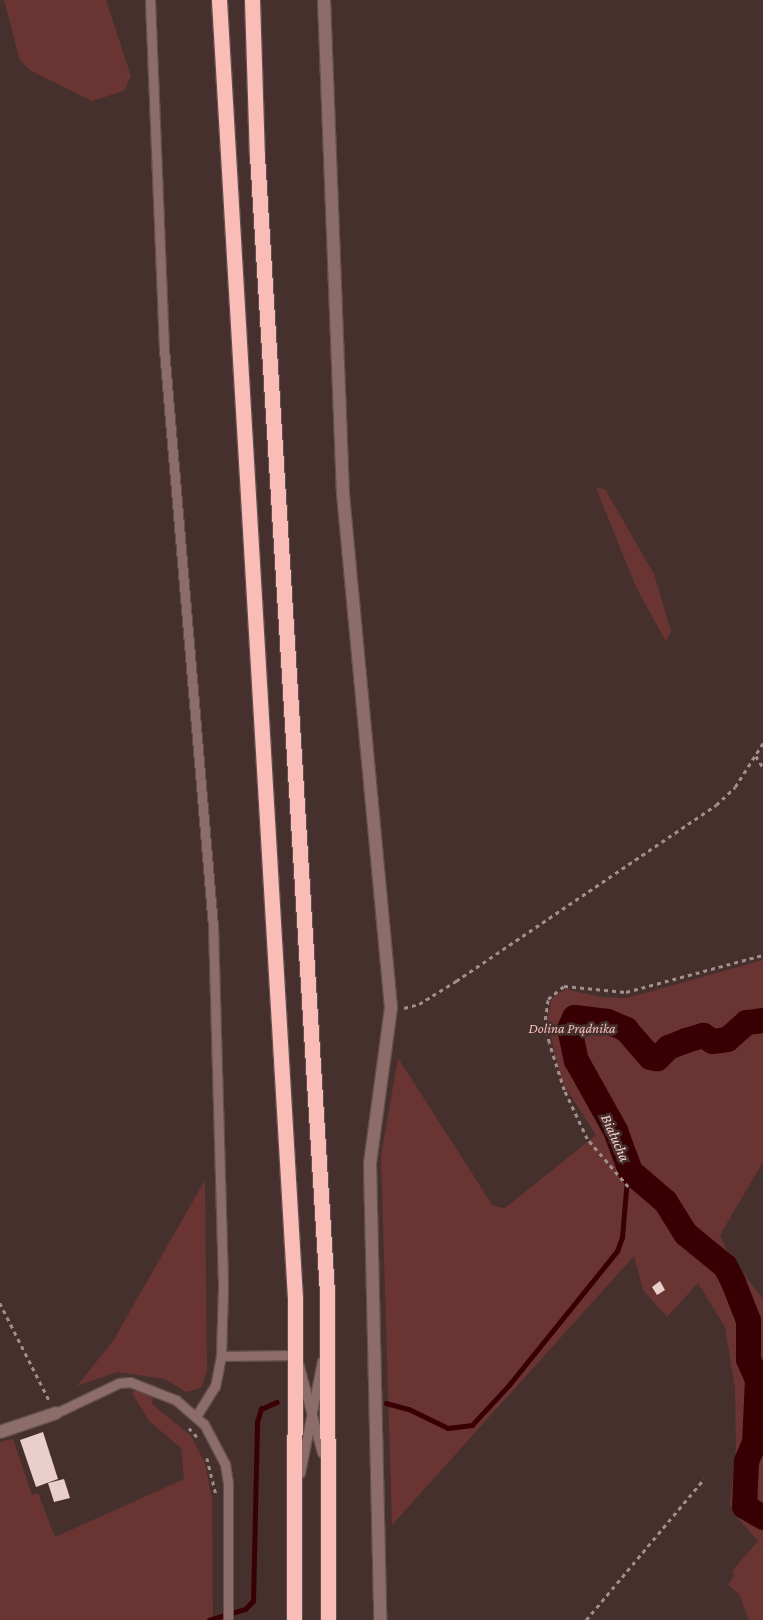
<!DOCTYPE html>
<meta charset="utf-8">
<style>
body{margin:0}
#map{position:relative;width:763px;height:1620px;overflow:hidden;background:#45302e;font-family:"Crimson Pro",serif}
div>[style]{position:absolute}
.green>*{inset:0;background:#693432}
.stream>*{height:4.5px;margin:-2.25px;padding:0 2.25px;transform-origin:2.25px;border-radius:2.25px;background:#390003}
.river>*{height:25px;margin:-12.5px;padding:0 12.5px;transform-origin:12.5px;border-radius:12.5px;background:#390003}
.building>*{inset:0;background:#eacecb}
.path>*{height:2.5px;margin-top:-1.25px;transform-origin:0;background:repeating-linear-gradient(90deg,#a18f8e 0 4px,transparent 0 8px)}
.roads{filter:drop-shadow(1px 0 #634f4d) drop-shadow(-1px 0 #634f4d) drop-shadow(0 1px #634f4d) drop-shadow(0 -1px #634f4d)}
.lane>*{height:9px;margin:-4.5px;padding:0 4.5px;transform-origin:4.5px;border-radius:4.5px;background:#8c6d6a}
.street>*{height:12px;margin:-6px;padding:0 6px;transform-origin:6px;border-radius:6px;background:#8c6d6a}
.highway>*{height:15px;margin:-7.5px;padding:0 7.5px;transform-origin:7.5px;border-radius:7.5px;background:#f9bcb6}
span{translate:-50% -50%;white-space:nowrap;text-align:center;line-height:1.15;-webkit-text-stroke:5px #45302e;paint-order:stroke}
.park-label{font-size:14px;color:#fabdb8;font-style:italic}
.water-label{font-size:15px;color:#fcd2ce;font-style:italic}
</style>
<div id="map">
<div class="green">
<div style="clip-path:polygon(4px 0,106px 0,131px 76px,124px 91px,92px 101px,31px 71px,20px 61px)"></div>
<div style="clip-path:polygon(596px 488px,605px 489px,654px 574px,671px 631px,666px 642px,636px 587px)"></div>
<div style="clip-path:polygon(763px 960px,763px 1162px,720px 1235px,728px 1253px,763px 1299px,763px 1620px,749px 1620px,739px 1594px,728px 1585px,734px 1576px,732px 1571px,758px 1541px,734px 1514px,730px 1504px,736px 1450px,735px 1389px,725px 1327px,698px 1283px,667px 1317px,643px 1290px,634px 1256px,392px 1525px,381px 1156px,398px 1058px,493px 1206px,505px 1208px,596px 1135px,562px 1082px,547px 1020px,552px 998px,566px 989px,600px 997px,627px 998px)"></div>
<div style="clip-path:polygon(205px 1180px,207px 1371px,201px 1388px,186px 1392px,165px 1379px,117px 1372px,77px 1386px,113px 1341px)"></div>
<div style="clip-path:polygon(140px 1387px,153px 1395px,152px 1404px,191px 1436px,205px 1463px,212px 1499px,213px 1620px,0 1620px,0 1442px,13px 1439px,32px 1495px,38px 1493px,55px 1537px,184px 1479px,181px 1448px,149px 1421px,132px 1393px)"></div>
</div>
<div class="stream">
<div style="left:386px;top:1403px;width:24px;rotate:15deg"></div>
<div style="left:409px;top:1409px;width:43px;rotate:26deg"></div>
<div style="left:448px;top:1428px;width:24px;rotate:-7deg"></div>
<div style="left:472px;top:1425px;width:54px;rotate:-47.2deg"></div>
<div style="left:509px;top:1385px;width:172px;rotate:-51.1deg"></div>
<div style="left:617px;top:1251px;width:15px;rotate:-70deg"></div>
<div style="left:622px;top:1237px;width:70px;rotate:-85.1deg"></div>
<div style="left:209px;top:1620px;width:38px;rotate:-17deg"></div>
<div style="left:245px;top:1609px;width:11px;rotate:-45deg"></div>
<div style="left:253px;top:1601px;width:179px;rotate:-88.7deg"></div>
<div style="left:257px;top:1422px;width:14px;rotate:-73deg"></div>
<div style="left:261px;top:1409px;width:17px;rotate:-24deg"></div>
</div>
<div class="river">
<div style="left:763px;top:1020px;width:17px;rotate:173deg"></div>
<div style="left:746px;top:1022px;width:25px;rotate:138deg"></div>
<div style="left:727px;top:1039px;width:15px;rotate:172deg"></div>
<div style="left:712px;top:1041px;width:11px;rotate:-146deg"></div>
<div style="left:703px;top:1035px;width:18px;rotate:164deg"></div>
<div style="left:686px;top:1040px;width:19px;rotate:159deg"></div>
<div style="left:668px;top:1047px;width:16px;rotate:135deg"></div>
<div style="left:657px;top:1058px;width:7px;rotate:-172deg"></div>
<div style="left:650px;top:1057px;width:37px;rotate:-131deg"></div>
<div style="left:626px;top:1029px;width:21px;rotate:-157deg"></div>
<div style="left:607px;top:1021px;width:33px;rotate:-173deg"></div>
<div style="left:574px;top:1017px;width:12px;rotate:114deg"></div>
<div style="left:569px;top:1028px;width:33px;rotate:78deg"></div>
<div style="left:576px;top:1060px;width:80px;rotate:60.9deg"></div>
<div style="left:615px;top:1130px;width:44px;rotate:69.9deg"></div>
<div style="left:630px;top:1171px;width:46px;rotate:40.6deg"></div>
<div style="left:665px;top:1201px;width:39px;rotate:58deg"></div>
<div style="left:686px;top:1234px;width:50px;rotate:39.4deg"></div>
<div style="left:725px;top:1266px;width:18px;rotate:63deg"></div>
<div style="left:733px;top:1282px;width:41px;rotate:68.5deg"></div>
<div style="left:748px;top:1320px;width:39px;rotate:90deg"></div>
<div style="left:748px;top:1359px;width:22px;rotate:66deg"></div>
<div style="left:757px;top:1379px;width:63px;rotate:92.7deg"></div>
<div style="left:754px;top:1442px;width:21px;rotate:113deg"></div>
<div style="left:746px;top:1461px;width:45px;rotate:92.5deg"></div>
<div style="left:744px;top:1506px;width:22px;rotate:30deg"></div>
</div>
<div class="building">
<div style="clip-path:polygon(660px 1281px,665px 1290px,657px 1295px,652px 1287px)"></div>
<div style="clip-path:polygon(43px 1432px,58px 1479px,36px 1487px,20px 1440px)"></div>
<div style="clip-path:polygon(64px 1479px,70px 1498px,54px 1502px,48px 1483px)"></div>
</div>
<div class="path">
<div style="left:756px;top:756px;width:13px;rotate:58deg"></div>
<div style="left:404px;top:1008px;width:16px;rotate:-15deg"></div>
<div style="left:419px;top:1004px;width:44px;rotate:-31.9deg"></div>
<div style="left:456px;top:981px;width:314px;rotate:-34.1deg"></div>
<div style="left:716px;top:805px;width:26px;rotate:-43deg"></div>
<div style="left:735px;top:787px;width:52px;rotate:-57.5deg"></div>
<div style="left:628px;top:1187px;width:63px;rotate:-130.5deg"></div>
<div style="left:587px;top:1139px;width:54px;rotate:-115.1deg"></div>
<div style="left:564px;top:1090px;width:49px;rotate:-107.7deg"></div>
<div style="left:549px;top:1043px;width:23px;rotate:-100deg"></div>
<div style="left:545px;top:1020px;width:21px;rotate:-82deg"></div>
<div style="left:548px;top:999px;width:21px;rotate:-39deg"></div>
<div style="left:564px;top:986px;width:62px;rotate:5.5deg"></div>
<div style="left:626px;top:992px;width:142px;rotate:-15.1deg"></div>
<div style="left:0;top:1303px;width:111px;rotate:63.2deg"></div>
<div style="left:189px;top:1428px;width:12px;rotate:48deg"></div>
<div style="left:207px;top:1458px;width:37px;rotate:76deg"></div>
<div style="left:586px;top:1620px;width:184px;rotate:-50.1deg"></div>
</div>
<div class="roads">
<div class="lane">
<div style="left:150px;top:0;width:349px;rotate:87.7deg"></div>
<div style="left:164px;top:349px;width:579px;rotate:85.15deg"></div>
<div style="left:213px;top:926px;width:362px;rotate:88.4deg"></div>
<div style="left:223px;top:1288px;width:68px;rotate:91.7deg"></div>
<div style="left:221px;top:1356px;width:31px;rotate:101deg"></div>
<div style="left:215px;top:1386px;width:34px;rotate:122deg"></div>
<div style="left:221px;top:1356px;width:75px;rotate:-0.8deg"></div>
<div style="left:296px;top:1355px;width:101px;rotate:75.1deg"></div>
<div style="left:56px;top:1413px;width:70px;rotate:-25.5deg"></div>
<div style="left:119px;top:1383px;width:11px;rotate:-5deg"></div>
<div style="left:130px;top:1382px;width:49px;rotate:21.4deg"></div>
<div style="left:176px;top:1400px;width:37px;rotate:41deg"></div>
<div style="left:204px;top:1424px;width:45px;rotate:62.3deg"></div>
<div style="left:225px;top:1464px;width:20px;rotate:81deg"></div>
<div style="left:228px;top:1484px;width:136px;rotate:90deg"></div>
<div style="left:300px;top:1473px;width:114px;rotate:-78.9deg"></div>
</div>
<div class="street">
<div style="left:324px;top:0;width:494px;rotate:87.8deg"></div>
<div style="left:343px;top:494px;width:516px;rotate:84.66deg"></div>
<div style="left:391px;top:1008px;width:157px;rotate:97.7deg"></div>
<div style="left:370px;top:1164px;width:456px;rotate:88.7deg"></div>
<div style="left:0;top:1432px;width:59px;rotate:-18.7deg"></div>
</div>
<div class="highway">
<div style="left:219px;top:0;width:1300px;rotate:86.65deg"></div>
<div style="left:295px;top:1298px;width:322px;rotate:90.2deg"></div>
<div style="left:252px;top:0;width:155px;rotate:88.2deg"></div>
<div style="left:257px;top:155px;width:1139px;rotate:86.48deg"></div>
<div style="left:327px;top:1292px;width:328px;rotate:89.8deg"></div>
</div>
</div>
<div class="park-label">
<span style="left:572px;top:1028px">Dolina Prądnika</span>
</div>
<div class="water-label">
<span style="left:615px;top:1138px;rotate:66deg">Białucha</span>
</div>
</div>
